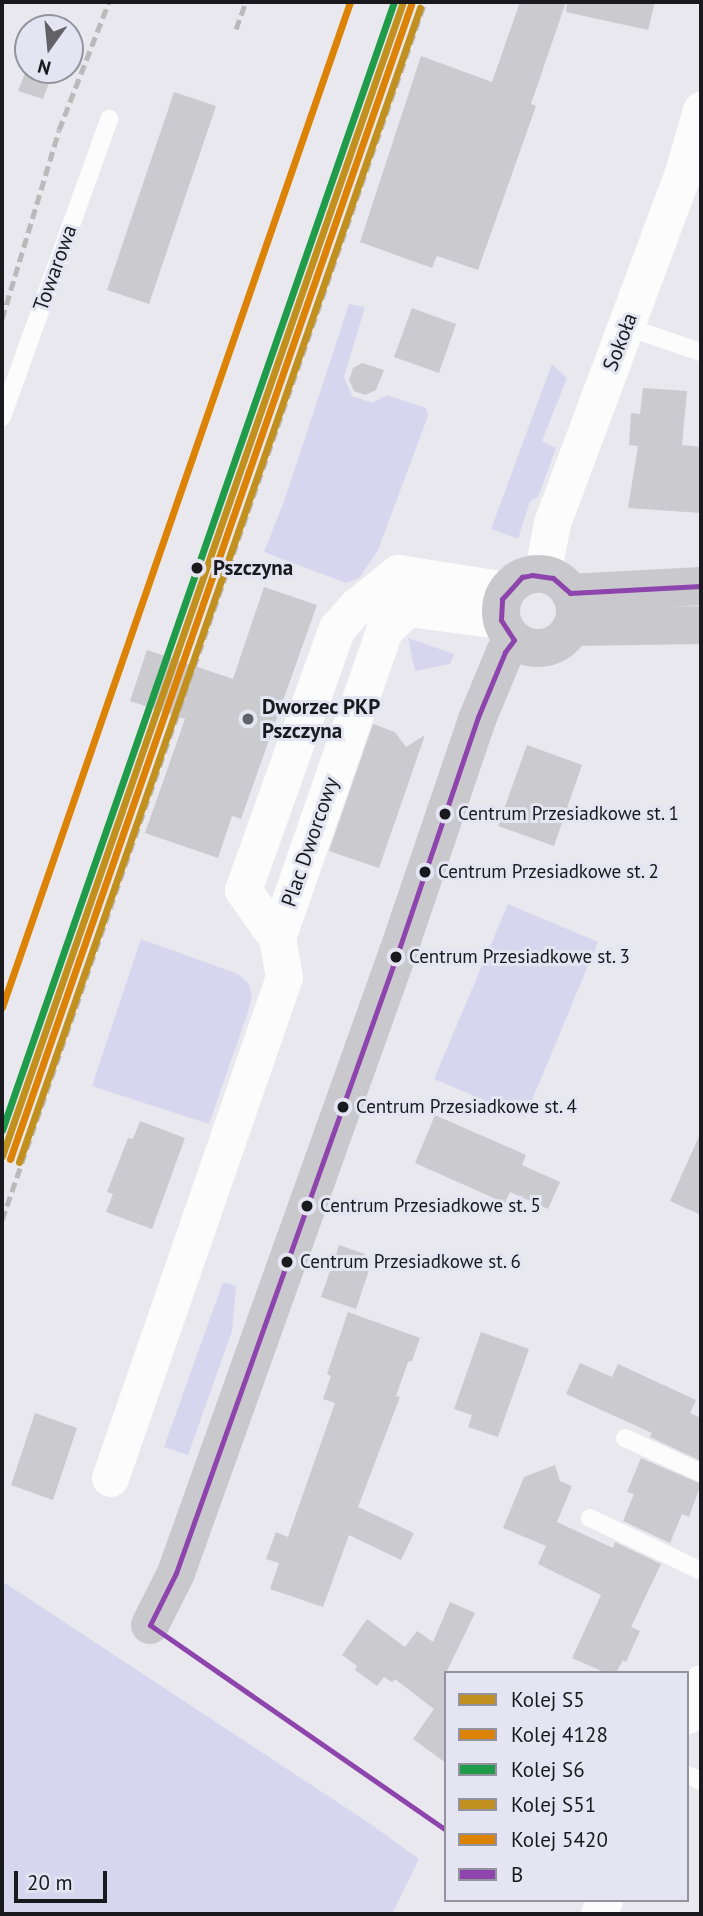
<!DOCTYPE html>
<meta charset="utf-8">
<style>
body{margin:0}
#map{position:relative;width:703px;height:1916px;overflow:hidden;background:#e8e8ee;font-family:"PT Sans",sans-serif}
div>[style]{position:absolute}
.green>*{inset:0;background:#d8d6ef}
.building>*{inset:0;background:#cacacf}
.lane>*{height:18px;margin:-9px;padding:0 9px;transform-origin:9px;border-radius:9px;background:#fcfcfc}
.street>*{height:37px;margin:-18.5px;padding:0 18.5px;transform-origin:18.5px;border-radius:18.5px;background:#fcfcfc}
.secondary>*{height:38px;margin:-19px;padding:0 19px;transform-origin:19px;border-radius:19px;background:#c9c9cd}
.secondary>.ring{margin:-19px;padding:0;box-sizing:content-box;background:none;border:38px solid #c9c9cd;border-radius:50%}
.rail>*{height:5px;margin-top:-2.5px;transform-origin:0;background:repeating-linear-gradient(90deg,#bababc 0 10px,transparent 0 15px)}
.bus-1>*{height:5px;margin:-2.5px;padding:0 2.5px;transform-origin:2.5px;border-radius:2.5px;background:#8e44ad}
.rail-1>*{height:7px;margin:-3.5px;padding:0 3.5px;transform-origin:3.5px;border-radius:3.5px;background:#c2901f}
.rail-2>*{height:7px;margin:-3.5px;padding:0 3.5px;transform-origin:3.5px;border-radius:3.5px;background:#dc8204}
.rail-3>*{height:7px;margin:-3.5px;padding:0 3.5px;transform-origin:3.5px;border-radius:3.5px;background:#1f9b4a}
.rail-4>*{height:7px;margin:-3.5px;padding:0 3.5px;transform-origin:3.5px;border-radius:3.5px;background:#c2901f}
.rail-5>*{height:7px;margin:-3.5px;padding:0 3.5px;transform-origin:3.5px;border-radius:3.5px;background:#dc8204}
.dots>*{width:19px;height:19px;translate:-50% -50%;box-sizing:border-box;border:4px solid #e5e4f2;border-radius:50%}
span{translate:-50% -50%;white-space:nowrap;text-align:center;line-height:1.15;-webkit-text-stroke:6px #e5e4f2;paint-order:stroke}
.bus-label{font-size:19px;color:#19191e}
.left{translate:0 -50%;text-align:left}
.street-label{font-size:21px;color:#19191e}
.stop-label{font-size:21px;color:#19191e;font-weight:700}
.poi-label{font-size:21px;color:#19191e;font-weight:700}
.frame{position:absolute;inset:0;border:4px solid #19191e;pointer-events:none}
.legend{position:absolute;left:444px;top:1671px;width:245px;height:231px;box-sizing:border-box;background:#e5e4f2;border:2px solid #93939d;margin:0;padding:9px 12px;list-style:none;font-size:21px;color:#19191e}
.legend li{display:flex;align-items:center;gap:14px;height:35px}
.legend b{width:35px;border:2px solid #93939d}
.north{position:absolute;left:14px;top:14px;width:70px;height:70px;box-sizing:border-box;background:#e5e4f2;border:2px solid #93939d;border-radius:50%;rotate:195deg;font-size:19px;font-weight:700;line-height:28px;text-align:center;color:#19191e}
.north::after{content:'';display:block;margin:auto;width:24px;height:32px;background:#616167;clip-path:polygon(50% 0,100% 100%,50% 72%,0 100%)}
.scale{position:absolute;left:14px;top:1871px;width:93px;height:32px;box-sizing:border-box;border:4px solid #19191e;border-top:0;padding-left:9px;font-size:21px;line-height:24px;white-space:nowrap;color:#19191e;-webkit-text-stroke:5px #e5e4f2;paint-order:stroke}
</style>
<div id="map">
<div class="green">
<div style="clip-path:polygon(349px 304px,365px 307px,344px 377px,352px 396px,372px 403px,387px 395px,426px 408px,428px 416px,378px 550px,359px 578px,346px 583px,264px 552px,285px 499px)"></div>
<div style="clip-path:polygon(552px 364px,567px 378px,542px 441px,556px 448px,538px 497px,530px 501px,518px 539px,491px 529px)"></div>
<div style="clip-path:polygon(408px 638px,454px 654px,450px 664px,415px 671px)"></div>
<div style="clip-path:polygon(508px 904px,598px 942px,525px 1117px,434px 1079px)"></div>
<div style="clip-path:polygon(141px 939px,238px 974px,249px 984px,252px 997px,248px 1012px,209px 1124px,92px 1086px)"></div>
<div style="clip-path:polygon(223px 1282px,236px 1286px,232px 1331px,188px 1455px,164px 1447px)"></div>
<div style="clip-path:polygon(2px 1581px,369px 1823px,419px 1859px,392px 1914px,2px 1914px)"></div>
</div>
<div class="building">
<div style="clip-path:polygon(520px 2px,566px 2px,531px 104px,536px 106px,478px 270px,437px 256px,432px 268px,360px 242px,421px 56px,492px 82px)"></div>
<div style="clip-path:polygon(567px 2px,655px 2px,648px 30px,566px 12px)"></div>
<div style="clip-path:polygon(26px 70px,54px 70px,43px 99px,18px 91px)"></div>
<div style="clip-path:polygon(174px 92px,216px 106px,149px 304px,107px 290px)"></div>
<div style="clip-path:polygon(412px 308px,456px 324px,439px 373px,394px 357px)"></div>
<div style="clip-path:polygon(362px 363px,384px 370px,376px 390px,365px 395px,354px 391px,349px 380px,353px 368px)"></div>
<div style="clip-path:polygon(643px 388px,687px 391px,682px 445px,701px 447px,701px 513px,628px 508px,638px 446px,629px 445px,631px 413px,640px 414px)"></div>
<div style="clip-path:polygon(264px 587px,317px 605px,241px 819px,232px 816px,218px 858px,145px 833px,185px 719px,130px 701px,147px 650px,233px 679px)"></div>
<div style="clip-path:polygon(373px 724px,395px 732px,406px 747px,425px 735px,379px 868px,329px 851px)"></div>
<div style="clip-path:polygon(527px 745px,582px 765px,554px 846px,498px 826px)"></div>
<div style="clip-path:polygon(435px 1115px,526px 1155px,522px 1165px,560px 1182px,548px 1209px,510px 1192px,505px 1203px,415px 1163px)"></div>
<div style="clip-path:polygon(140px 1121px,185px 1138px,152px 1229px,106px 1212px,113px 1194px,107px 1192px,128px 1138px,133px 1139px)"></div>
<div style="clip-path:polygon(701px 1132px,701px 1215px,670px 1201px)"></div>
<div style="clip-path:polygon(339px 1245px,365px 1254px,362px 1262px,371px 1264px,356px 1309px,321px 1297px)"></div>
<div style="clip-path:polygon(348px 1312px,420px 1338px,412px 1361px,408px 1362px,396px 1396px,400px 1397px,358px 1507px,414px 1533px,401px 1560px,349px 1535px,323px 1607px,270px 1589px,279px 1563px,266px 1559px,276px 1532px,288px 1537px,335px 1403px,323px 1399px,331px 1376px,327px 1374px)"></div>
<div style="clip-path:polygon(481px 1332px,529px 1349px,498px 1437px,468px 1427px,472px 1415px,454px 1409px)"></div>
<div style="clip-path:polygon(580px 1363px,612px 1377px,618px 1364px,696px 1400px,690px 1413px,701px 1418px,701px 1461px,650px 1437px,652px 1433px,566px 1394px)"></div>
<div style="clip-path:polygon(35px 1413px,77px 1428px,53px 1500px,11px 1485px)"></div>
<div style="clip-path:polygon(641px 1458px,701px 1484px,689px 1517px,682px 1514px,670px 1543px,623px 1521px,634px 1494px,627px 1492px)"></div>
<div style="clip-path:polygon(555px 1465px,560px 1481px,572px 1486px,557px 1522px,613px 1548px,615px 1542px,661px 1564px,631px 1627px,640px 1631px,626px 1662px,623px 1660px,616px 1673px,606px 1673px,572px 1658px,601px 1595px,538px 1564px,546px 1546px,503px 1528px,524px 1477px)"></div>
<div style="clip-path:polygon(450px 1602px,475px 1613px,446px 1673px,446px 1763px,413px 1739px,434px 1709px,395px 1679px,392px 1682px,384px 1677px,377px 1686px,355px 1670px,357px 1666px,342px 1655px,367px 1619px,405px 1647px,417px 1631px,433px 1642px)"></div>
</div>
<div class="lane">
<div style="left:627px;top:327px;width:78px;rotate:18.7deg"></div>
<div style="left:2px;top:417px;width:317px;rotate:-70.2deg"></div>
<div style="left:625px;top:1438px;width:84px;rotate:24.7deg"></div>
<div style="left:590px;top:1518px;width:123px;rotate:25.5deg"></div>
<div style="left:687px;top:1775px;width:15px;rotate:23deg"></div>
</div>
<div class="street">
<div style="left:542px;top:575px;width:53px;rotate:-79.1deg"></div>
<div style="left:552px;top:523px;width:371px;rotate:-69.5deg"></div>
<div style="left:682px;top:176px;width:69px;rotate:-73.9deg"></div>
<div style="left:277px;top:938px;width:59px;rotate:-125.3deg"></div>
<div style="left:243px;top:890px;width:278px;rotate:-70.3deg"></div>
<div style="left:337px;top:628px;width:30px;rotate:-48deg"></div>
<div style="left:357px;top:606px;width:53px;rotate:-38.8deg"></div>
<div style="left:398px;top:573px;width:110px;rotate:8.9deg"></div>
<div style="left:110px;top:1478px;width:530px;rotate:-70.85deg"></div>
<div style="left:284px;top:977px;width:40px;rotate:-100deg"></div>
<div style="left:277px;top:938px;width:326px;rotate:-70.8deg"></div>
<div style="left:384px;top:630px;width:33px;rotate:-43deg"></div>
<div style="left:408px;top:608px;width:94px;rotate:7.4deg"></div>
<div style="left:687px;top:1715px;width:35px;rotate:-66deg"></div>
<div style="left:599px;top:1914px;width:15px;rotate:-70deg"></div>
</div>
<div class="secondary">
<div class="ring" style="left:501px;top:574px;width:36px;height:36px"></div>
<div style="left:570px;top:593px;width:131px;rotate:-3.1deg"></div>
<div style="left:572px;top:627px;width:129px;rotate:-0.9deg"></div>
<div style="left:150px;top:1625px;width:58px;rotate:-63.4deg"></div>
<div style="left:176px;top:1573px;width:659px;rotate:-70.33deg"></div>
<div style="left:398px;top:952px;width:248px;rotate:-71.2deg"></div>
<div style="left:478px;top:717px;width:70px;rotate:-67.4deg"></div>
<div style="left:505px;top:652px;width:15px;rotate:-53deg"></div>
</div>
<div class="rail">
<div style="left:236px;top:29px;width:29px;rotate:-70deg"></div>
<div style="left:2px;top:319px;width:197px;rotate:-73.2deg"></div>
<div style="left:59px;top:130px;width:137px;rotate:-68.7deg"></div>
<div style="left:2px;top:1220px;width:1289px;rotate:-70.85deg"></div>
</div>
<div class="bus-1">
<div style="left:446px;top:1830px;width:360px;rotate:-145.3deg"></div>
<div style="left:150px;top:1625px;width:58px;rotate:-63.4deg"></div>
<div style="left:176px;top:1573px;width:659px;rotate:-70.33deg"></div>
<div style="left:398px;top:952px;width:248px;rotate:-71.2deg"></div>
<div style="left:478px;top:717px;width:70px;rotate:-67.4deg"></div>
<div style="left:505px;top:652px;width:15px;rotate:-53deg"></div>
<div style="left:514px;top:640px;width:24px;rotate:-123deg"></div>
<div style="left:501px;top:620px;width:21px;rotate:-87deg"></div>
<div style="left:502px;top:599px;width:30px;rotate:-48deg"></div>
<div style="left:522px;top:577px;width:10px;rotate:-11deg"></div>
<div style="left:532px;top:575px;width:21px;rotate:8deg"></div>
<div style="left:553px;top:578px;width:23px;rotate:41deg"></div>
<div style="left:570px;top:593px;width:131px;rotate:-3.1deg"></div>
</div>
<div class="rail-1">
<div style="left:2px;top:1156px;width:1222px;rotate:-70.84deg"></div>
</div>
<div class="rail-2">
<div style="left:10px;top:1159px;width:1222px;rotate:-70.84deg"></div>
</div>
<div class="rail-3">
<div style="left:2px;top:1130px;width:1194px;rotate:-70.84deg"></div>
</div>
<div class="rail-4">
<div style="left:19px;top:1162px;width:1222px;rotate:-70.84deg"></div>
</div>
<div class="rail-5">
<div style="left:2px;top:1007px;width:1064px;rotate:-70.9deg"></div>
</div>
<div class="dots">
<div style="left:197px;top:568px;background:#19191e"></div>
<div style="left:248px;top:719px;background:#616167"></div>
<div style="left:445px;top:814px;background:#19191e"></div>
<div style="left:425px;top:872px;background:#19191e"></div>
<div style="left:396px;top:957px;background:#19191e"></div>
<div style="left:343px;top:1107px;background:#19191e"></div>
<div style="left:307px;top:1206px;background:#19191e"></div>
<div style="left:287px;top:1262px;background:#19191e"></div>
</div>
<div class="bus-label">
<span class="left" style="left:458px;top:814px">Centrum Przesiadkowe st. 1</span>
<span class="left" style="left:438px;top:872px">Centrum Przesiadkowe st. 2</span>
<span class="left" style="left:409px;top:957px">Centrum Przesiadkowe st. 3</span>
<span class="left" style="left:356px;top:1107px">Centrum Przesiadkowe st. 4</span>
<span class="left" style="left:320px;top:1206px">Centrum Przesiadkowe st. 5</span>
<span class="left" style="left:300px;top:1262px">Centrum Przesiadkowe st. 6</span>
</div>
<div class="street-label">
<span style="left:55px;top:268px;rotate:-70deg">Towarowa</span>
<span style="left:620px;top:342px;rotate:-69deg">Sokoła</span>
<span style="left:310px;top:842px;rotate:-71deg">Plac Dworcowy</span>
</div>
<div class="stop-label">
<span class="left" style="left:213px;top:568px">Pszczyna</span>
</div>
<div class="poi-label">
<span class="left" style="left:262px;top:719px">Dworzec PKP<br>Pszczyna</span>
</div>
<div class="frame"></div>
<ul class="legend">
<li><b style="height:9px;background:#c2901f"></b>Kolej S5</li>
<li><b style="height:9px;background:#dc8204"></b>Kolej 4128</li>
<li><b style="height:9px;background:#1f9b4a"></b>Kolej S6</li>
<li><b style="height:9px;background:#c2901f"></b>Kolej S51</li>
<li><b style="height:9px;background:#dc8204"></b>Kolej 5420</li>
<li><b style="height:9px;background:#8e44ad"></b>B</li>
</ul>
<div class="north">N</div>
<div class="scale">20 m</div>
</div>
